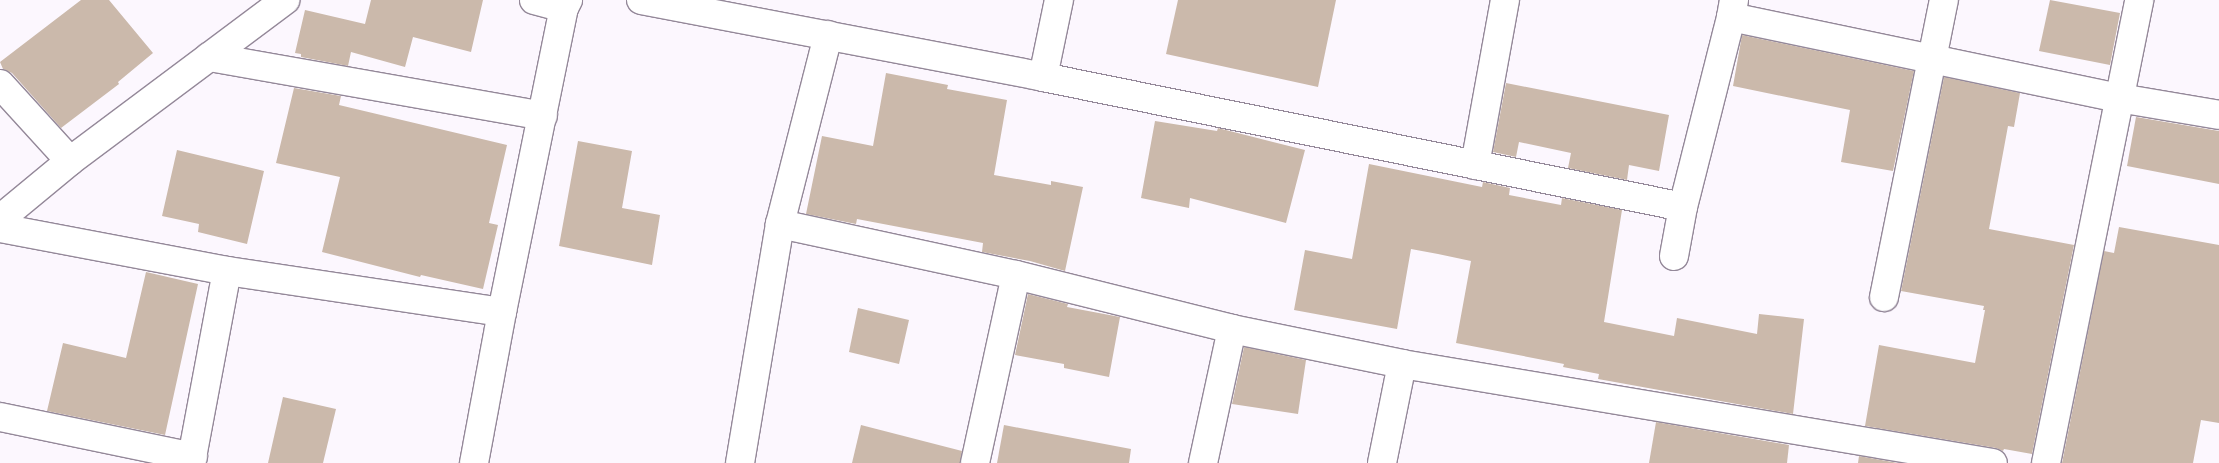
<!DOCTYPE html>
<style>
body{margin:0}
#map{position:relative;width:2219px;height:463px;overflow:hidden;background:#fcf7fe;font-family:"Nunito Sans",sans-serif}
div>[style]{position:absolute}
.building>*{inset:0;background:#cbb9ab}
.roads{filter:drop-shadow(1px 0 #948899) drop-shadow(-1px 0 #948899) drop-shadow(0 1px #948899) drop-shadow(0 -1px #948899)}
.minor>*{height:28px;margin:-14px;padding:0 14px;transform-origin:14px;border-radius:14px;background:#fff}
span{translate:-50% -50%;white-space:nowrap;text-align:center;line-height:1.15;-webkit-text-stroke:5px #fff;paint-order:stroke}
</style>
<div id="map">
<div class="building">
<div style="clip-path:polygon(81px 0,109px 0,153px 53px,118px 82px,119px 84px,61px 128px,12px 73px,3px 69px,0 62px)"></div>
<div style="clip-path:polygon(371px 0,483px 0,471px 52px,413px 37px,405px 67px,351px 52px,348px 66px,301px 57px,301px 54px,295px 53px,305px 10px,365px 24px)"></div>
<div style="clip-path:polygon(1178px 0,1336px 0,1318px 87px,1166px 54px)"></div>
<div style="clip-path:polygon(2050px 0,2120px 13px,2110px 65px,2039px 51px)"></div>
<div style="clip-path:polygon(1742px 35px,1914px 71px,1893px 171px,1841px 162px,1850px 110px,1733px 86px)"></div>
<div style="clip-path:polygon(886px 73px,948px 85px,947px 89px,1007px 100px,994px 175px,1051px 185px,1051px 181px,1083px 187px,1065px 271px,1030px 261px,982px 252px,983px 243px,857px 219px,856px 224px,806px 214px,822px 136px,873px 146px)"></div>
<div style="clip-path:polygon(1944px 77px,2020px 93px,2014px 127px,2008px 126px,1989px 229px,2074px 245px,2032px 454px,2004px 449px,2003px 451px,1996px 448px,1865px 426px,1879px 345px,1975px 363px,1985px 310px,1983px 310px,1984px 306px,1901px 291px)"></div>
<div style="clip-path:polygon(1506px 83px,1669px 115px,1659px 171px,1629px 165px,1627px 180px,1568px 168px,1571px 153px,1519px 142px,1516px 157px,1493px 152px)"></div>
<div style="clip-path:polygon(294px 88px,341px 96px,339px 105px,507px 145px,489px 223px,498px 225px,483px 289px,421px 275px,420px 277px,322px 252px,340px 177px,276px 163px)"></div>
<div style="clip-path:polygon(2136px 117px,2219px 131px,2219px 184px,2127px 166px)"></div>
<div style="clip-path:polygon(1155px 121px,1217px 131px,1218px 128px,1305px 150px,1286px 223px,1190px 198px,1189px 208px,1141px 198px)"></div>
<div style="clip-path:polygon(578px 141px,632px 151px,622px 208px,660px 215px,652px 265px,559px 246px)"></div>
<div style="clip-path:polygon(177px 150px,264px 171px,247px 244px,198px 232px,199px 224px,162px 216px)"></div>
<div style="clip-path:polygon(1369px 164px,1482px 187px,1483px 182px,1510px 188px,1509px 195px,1561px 205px,1562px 198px,1622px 210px,1604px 322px,1674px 336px,1677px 318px,1757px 334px,1759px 314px,1804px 319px,1793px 414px,1598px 379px,1599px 374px,1563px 367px,1564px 364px,1456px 343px,1471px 261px,1438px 254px,1411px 249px,1397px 329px,1294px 310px,1305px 250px,1352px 259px)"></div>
<div style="clip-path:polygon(2119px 227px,2219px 245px,2219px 423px,2201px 420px,2193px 463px,2062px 463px,2104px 251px,2114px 253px)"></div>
<div style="clip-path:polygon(146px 272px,198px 284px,165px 435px,47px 411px,63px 343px,126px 358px)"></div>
<div style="clip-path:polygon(1028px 294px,1068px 304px,1067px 307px,1120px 317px,1109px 377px,1064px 368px,1064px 364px,1015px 355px)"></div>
<div style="clip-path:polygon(858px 308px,909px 320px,899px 364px,849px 352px)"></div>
<div style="clip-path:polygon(1244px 347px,1306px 360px,1298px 414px,1232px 404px)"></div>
<div style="clip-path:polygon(283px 397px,336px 409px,323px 463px,268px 463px)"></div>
<div style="clip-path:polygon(1656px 422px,1789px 445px,1787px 463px,1649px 463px)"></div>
<div style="clip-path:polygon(861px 425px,962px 451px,960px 463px,852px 463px)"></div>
<div style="clip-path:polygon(1004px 425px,1131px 449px,1129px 463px,997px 463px)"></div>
<div style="clip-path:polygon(1859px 456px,1898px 463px,1858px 463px)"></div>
</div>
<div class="roads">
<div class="minor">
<div style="left:534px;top:0;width:31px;rotate:15deg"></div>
<div style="left:641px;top:0;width:409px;rotate:10.8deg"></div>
<div style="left:1043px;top:77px;width:653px;rotate:11.48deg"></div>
<div style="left:1734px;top:0;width:17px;rotate:100deg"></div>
<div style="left:1731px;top:17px;width:396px;rotate:11.8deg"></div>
<div style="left:2119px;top:98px;width:101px;rotate:9.6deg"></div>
<div style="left:209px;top:57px;width:339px;rotate:10deg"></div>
<div style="left:1043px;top:77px;width:79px;rotate:-78.3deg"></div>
<div style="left:0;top:84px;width:104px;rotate:47.7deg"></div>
<div style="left:1475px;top:165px;width:168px;rotate:-79.7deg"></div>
<div style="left:0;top:219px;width:91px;rotate:-39.6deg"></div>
<div style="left:70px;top:161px;width:269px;rotate:-36.8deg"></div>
<div style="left:780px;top:224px;width:241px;rotate:12.2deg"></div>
<div style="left:1016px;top:275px;width:223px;rotate:14deg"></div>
<div style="left:1232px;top:329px;width:174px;rotate:11.6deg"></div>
<div style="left:1402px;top:364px;width:599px;rotate:9.51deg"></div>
<div style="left:0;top:228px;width:231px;rotate:10.7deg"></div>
<div style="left:227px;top:271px;width:278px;rotate:8.5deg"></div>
<div style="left:1674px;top:256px;width:50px;rotate:-79.6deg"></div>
<div style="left:1683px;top:207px;width:196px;rotate:-75.8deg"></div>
<div style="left:1884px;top:297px;width:303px;rotate:-78.6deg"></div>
<div style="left:0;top:417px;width:197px;rotate:11.7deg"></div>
<div style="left:191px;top:463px;width:195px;rotate:-79.4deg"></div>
<div style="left:474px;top:463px;width:154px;rotate:-79.5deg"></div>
<div style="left:502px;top:312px;width:310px;rotate:-78.5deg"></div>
<div style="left:564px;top:8px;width:9px;rotate:-63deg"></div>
<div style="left:740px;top:463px;width:242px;rotate:-80.5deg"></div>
<div style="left:780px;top:224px;width:195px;rotate:-75.7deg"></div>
<div style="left:975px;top:463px;width:192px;rotate:-77.7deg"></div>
<div style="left:1203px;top:463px;width:137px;rotate:-77.8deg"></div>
<div style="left:1382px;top:463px;width:101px;rotate:-78.6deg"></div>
<div style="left:2046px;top:463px;width:472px;rotate:-78.6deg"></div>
</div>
</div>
</div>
